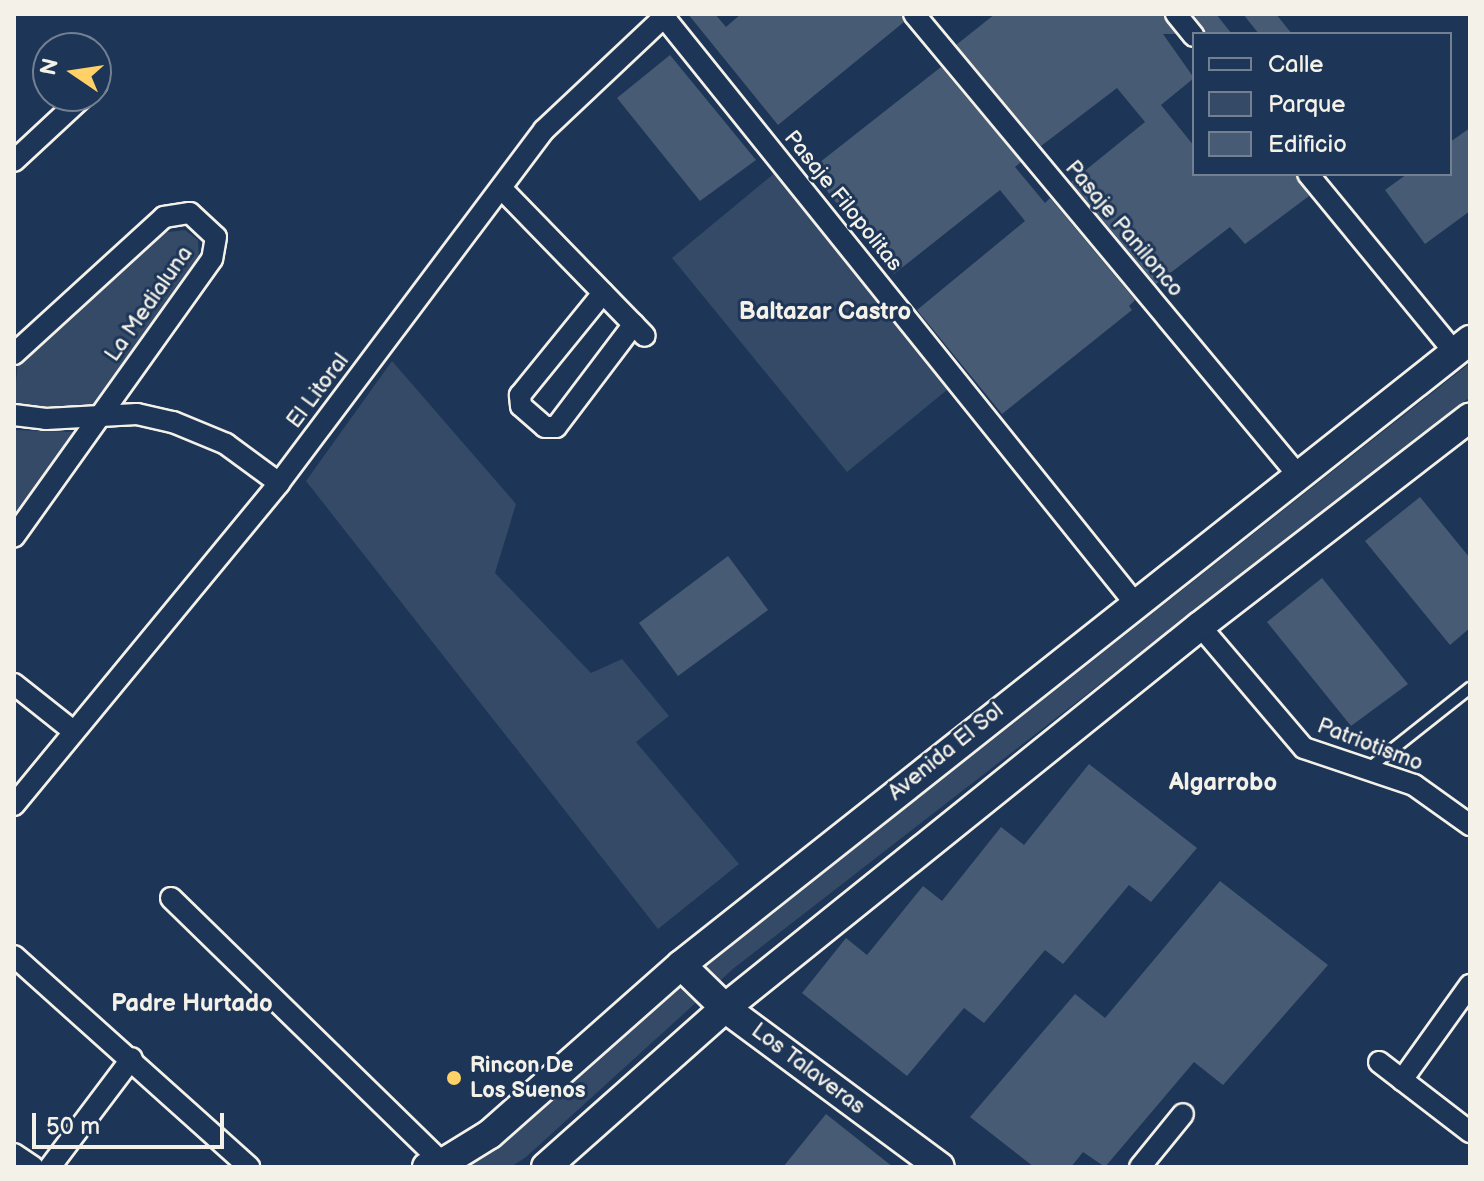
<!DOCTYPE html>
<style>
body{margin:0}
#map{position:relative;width:1484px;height:1181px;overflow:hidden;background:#1d3557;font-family:"Balsamiq Sans",sans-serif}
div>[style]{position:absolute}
.green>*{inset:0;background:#354a67}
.building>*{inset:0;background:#485b74}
.roads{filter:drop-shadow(2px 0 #f4f1e8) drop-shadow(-2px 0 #f4f1e8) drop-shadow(0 2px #f4f1e8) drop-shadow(0 -2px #f4f1e8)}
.lane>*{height:10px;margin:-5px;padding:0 5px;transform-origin:5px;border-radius:5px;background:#1d3557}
.street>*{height:20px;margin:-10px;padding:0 10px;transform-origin:10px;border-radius:10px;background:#1d3557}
.secondary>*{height:28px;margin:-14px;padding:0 14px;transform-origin:14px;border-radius:14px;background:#1d3557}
.dots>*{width:22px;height:22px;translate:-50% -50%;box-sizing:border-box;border:4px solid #1d3557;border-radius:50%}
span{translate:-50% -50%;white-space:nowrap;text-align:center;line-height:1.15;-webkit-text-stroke:6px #1d3557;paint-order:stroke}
.street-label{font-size:22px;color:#f4f1e8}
.poi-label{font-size:22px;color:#f4f1e8;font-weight:700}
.left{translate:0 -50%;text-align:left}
.neighbourhood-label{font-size:24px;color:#f4f1e8;font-weight:700}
.frame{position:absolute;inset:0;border:16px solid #f4f1e8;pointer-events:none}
.legend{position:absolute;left:1192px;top:32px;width:260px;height:144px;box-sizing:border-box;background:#1d3557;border:2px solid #738091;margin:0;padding:10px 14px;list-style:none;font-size:24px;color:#f4f1e8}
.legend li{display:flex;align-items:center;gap:16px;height:40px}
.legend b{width:40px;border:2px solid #738091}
.north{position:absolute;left:32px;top:32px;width:80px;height:80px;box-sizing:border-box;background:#1d3557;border:2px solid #738091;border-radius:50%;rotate:283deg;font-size:22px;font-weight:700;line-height:32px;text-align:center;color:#f4f1e8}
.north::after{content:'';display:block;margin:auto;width:28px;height:36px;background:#ffd166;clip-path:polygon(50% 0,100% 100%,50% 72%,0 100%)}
.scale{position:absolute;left:32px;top:1113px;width:192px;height:36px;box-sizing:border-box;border:4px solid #f4f1e8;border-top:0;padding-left:10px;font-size:24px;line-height:28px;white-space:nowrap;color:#f4f1e8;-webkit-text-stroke:6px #1d3557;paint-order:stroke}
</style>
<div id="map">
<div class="green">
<div style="clip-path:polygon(788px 162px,964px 376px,847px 472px,672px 258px)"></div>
<div style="clip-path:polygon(185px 230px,198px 240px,199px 260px,92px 408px,14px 405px,18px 361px,160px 233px)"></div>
<div style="clip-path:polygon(392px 361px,516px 504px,495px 573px,591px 673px,622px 659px,669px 716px,636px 742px,739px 864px,658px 929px,306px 481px)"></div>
<div style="clip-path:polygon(1470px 363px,1470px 397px,734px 968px,526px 1157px,511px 1167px,451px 1167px)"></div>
<div style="clip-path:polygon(14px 430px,77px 432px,14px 521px)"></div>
</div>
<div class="building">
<div style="clip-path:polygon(688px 14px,715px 14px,726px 27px,741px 14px,901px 14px,904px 22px,778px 125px)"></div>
<div style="clip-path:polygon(995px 14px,1163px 14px,1176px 34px,1163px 34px,1194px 78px,1161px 105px,1194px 146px,1194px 174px,1295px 174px,1309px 196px,1245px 244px,1230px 227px,1156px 284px,1071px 182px,1145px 122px,1117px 88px,1041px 146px,956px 45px)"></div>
<div style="clip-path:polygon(1193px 14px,1216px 14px,1232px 34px,1207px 34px)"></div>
<div style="clip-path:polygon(1243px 14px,1276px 14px,1292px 34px,1259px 34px)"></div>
<div style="clip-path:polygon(670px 55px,756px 160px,700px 201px,617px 98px)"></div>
<div style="clip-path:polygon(941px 67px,1021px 162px,1015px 167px,1045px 203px,1050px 198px,1135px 300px,1129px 306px,1132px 310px,1002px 414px,917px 310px,1025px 221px,1000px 190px,894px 274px,810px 170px)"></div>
<div style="clip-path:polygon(1470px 128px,1470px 211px,1425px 244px,1385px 190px,1407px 174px,1450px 174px,1450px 142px)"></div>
<div style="clip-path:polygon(1420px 497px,1470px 558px,1470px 628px,1450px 645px,1365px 541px)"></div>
<div style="clip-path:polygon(728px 556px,768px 610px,678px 676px,639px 623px)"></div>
<div style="clip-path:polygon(1322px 578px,1408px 684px,1351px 726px,1267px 622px)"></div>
<div style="clip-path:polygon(1089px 764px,1197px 848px,1151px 902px,1129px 885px,1063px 964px,1045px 950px,984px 1023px,964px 1008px,907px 1076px,802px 993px,846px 938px,867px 955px,923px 886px,942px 901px,1001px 827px,1024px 845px)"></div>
<div style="clip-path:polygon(1220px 881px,1328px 965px,1223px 1085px,1194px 1062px,1105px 1167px,1083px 1152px,1071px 1167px,1034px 1167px,970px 1117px,1075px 994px,1105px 1018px)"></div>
<div style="clip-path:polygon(826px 1114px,893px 1167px,783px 1167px)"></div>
</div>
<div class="roads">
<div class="lane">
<div style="left:1369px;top:768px;width:129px;rotate:-38.4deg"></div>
</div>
<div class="street">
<div style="left:914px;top:14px;width:600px;rotate:50.21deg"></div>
<div style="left:1176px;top:14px;width:28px;rotate:51deg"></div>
<div style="left:664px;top:17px;width:750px;rotate:51.22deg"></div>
<div style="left:96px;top:85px;width:1px;rotate:-45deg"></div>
<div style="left:14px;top:161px;width:96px;rotate:-42.9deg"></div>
<div style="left:1308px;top:174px;width:230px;rotate:50.6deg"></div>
<div style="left:501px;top:188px;width:206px;rotate:45.8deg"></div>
<div style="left:603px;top:293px;width:132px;rotate:129.1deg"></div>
<div style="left:520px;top:395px;width:11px;rotate:85deg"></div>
<div style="left:521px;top:406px;width:32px;rotate:41deg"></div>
<div style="left:545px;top:427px;width:11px"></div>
<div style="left:556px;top:427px;width:129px;rotate:-52.9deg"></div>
<div style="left:14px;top:354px;width:203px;rotate:-42.4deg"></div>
<div style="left:164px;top:217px;width:26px;rotate:-9deg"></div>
<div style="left:190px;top:213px;width:35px;rotate:43deg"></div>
<div style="left:216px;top:237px;width:22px;rotate:100deg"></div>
<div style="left:212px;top:259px;width:341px;rotate:125.5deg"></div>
<div style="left:14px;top:415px;width:32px;rotate:7deg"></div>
<div style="left:46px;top:419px;width:91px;rotate:-3.1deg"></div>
<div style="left:137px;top:414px;width:37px;rotate:13deg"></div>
<div style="left:173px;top:422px;width:57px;rotate:22.5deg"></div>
<div style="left:226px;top:444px;width:66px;rotate:36.3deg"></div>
<div style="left:1200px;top:626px;width:160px;rotate:49.6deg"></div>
<div style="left:1304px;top:748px;width:116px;rotate:18.6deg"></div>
<div style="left:1414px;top:785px;width:69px;rotate:35.5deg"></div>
<div style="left:14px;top:684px;width:75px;rotate:38.5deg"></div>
<div style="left:14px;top:805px;width:417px;rotate:-50.5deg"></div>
<div style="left:279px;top:483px;width:441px;rotate:-53.1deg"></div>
<div style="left:544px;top:130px;width:169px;rotate:-43.3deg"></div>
<div style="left:171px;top:898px;width:380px;rotate:44.3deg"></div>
<div style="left:14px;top:956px;width:316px;rotate:41.9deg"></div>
<div style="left:1379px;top:1062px;width:115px;rotate:37.6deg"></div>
<div style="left:1402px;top:1080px;width:117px;rotate:-54.4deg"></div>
<div style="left:14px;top:1154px;width:23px;rotate:34deg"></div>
<div style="left:50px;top:1167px;width:136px;rotate:-53deg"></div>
<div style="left:1140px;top:1167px;width:68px;rotate:-50.9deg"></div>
</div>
<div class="secondary">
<div style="left:681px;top:965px;width:62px;rotate:44.3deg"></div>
<div style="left:725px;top:1008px;width:267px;rotate:36.5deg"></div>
<div style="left:427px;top:1167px;width:16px;rotate:-14deg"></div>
<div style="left:443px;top:1163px;width:55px;rotate:-31.7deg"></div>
<div style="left:490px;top:1134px;width:255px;rotate:-41.5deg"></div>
<div style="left:681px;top:965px;width:1007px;rotate:-38.38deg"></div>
<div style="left:546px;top:1167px;width:239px;rotate:-41.6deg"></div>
<div style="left:725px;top:1008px;width:610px;rotate:-38.81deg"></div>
<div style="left:1200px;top:626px;width:341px;rotate:-37.7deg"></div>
</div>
</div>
<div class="dots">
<div style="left:454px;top:1078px;background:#ffd166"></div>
</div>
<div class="street-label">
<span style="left:843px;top:201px;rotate:51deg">Pasaje Filopolitas</span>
<span style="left:1124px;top:229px;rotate:50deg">Pasaje Panilonco</span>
<span style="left:149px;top:304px;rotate:-55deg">La Medialuna</span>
<span style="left:318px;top:391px;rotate:-53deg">El Litoral</span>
<span style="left:1370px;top:745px;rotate:21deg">Patriotismo</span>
<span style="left:946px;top:752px;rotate:-39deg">Avenida El Sol</span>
<span style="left:808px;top:1069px;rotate:37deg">Los Talaveras</span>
</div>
<div class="poi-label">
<span class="left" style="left:470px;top:1078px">Rincon De<br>Los Suenos</span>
</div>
<div class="neighbourhood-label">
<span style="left:825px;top:312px">Baltazar Castro</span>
<span style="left:1223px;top:783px">Algarrobo</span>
<span style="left:192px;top:1004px">Padre Hurtado</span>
</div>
<div class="frame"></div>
<ul class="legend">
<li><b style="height:10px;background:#1d3557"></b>Calle</li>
<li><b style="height:22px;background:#354a67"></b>Parque</li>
<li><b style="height:22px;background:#485b74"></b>Edificio</li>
</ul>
<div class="north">N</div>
<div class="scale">50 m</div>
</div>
